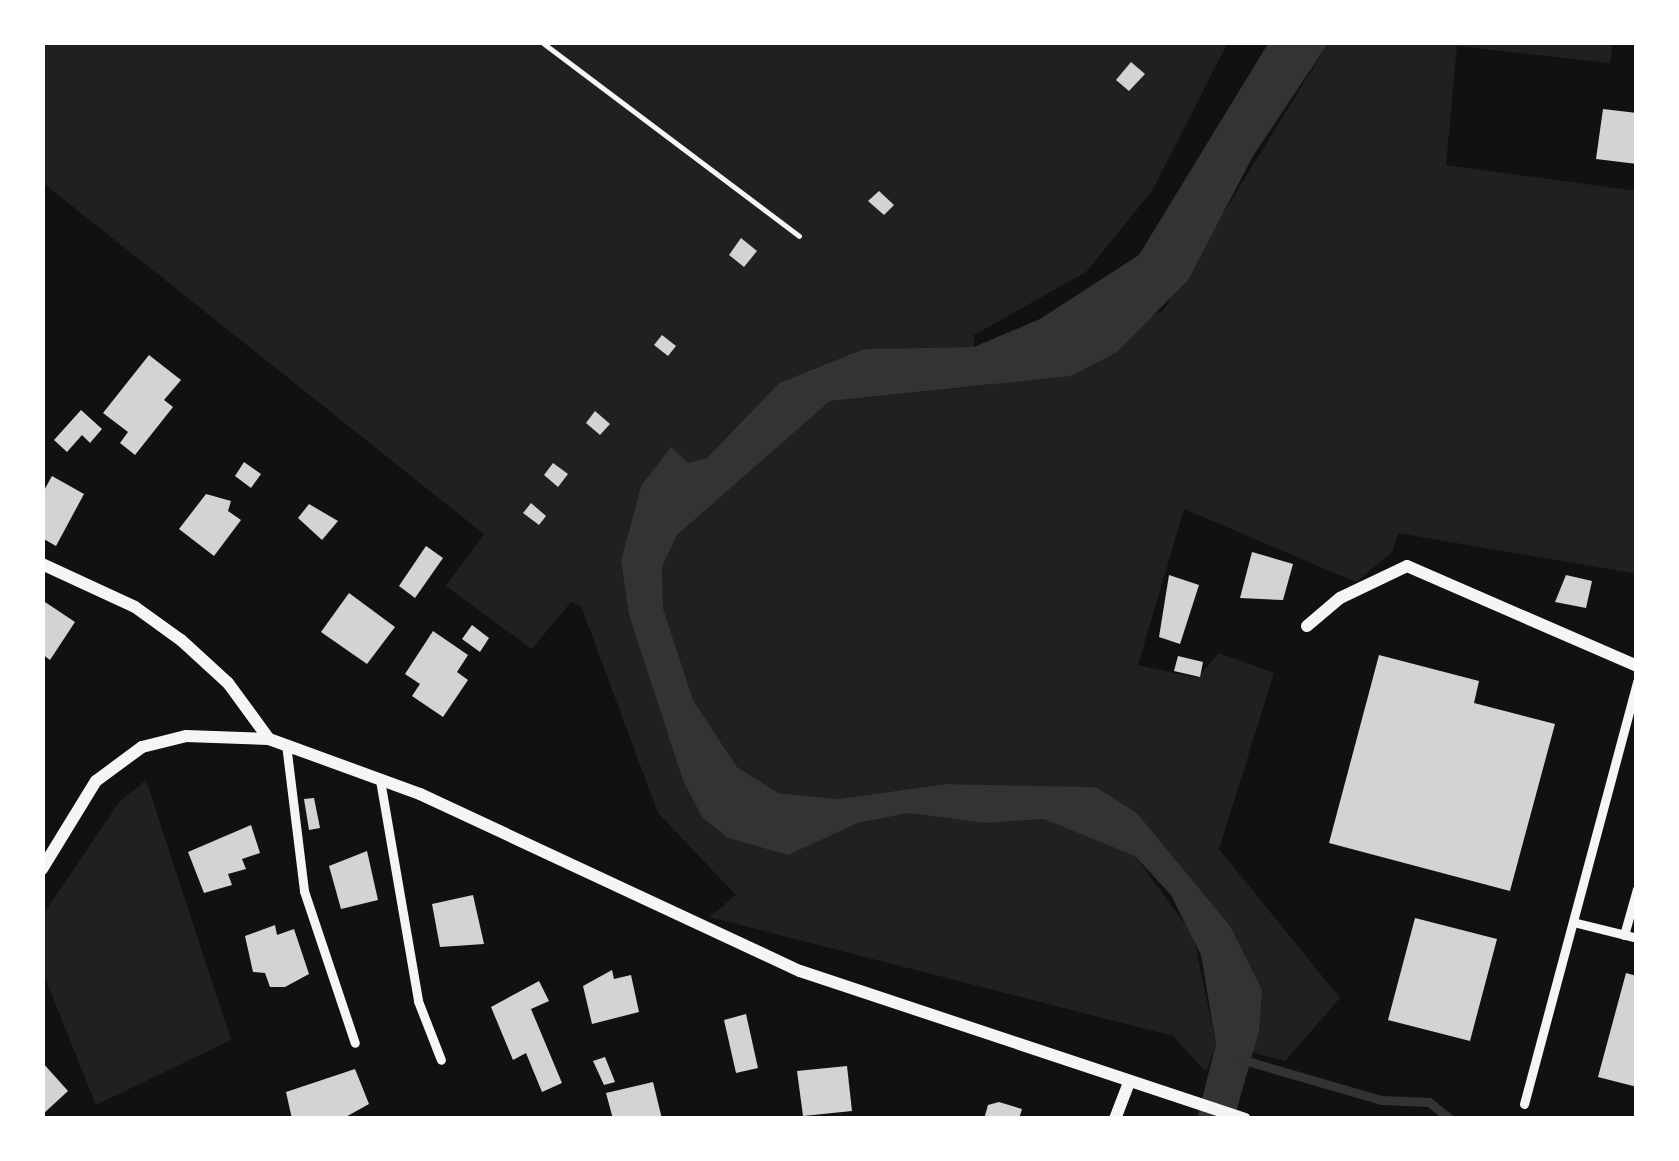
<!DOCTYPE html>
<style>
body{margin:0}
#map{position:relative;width:1679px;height:1161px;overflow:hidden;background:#111;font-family:Literata,serif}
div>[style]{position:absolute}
.green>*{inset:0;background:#202020}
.water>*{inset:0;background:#333}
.stream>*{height:9px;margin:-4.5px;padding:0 4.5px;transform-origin:4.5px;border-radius:4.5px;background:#333}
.building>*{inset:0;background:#d3d3d3}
.path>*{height:4.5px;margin:-2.25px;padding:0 2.25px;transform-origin:2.25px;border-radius:2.25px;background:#f5f5f5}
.service>*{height:9px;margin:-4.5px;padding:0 4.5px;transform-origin:4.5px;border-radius:4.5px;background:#f5f5f5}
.minor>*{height:12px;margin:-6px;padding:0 6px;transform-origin:6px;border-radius:6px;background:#f5f5f5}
span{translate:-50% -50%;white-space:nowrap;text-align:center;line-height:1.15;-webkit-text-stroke:12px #fff;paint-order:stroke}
.frame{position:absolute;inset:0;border:45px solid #fff;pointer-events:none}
</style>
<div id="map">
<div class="green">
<div style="clip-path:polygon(42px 42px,1228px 42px,1152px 191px,1086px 272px,974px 335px,974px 347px,862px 349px,779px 383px,707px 459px,641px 486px,621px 562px,629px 615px,656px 689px,728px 838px,788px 855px,858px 823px,909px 813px,985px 823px,1044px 819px,1099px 838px,1135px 856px,1193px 935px,1216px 1044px,1206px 1072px,1173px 1036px,709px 917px,736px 895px,658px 813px,581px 606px,571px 602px,532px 649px,446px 586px,484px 534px,42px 182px)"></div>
<div style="clip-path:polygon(1329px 42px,1613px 42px,1610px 63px,1457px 46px,1446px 165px,1637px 191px,1637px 574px,1398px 533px,1392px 552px,1356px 582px,1184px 509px,1138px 665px,1197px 678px,1219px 653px,1274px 673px,1219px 849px,1340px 998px,1285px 1061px,1252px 1052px,1259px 1031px,1230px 926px,1137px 813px,1096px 787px,946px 784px,838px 799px,778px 793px,737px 767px,693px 700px,663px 608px,662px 567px,677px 535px,830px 401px,990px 385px,1163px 311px)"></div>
<div style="clip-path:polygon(146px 780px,231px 1040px,96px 1105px,42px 970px,42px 916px,120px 801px)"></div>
</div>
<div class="water">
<div style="clip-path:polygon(1269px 42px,1329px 42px,1253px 156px,1188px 280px,1117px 352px,1071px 376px,830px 401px,677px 535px,662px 567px,663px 608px,693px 700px,737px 767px,778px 793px,838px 799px,946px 784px,1096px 787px,1137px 813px,1230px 926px,1262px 990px,1259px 1031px,1234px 1119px,1197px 1119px,1216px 1044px,1201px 955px,1171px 895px,1135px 856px,1044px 819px,985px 823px,909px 813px,858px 823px,788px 855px,728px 838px,702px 817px,683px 780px,629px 615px,621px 561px,641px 486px,671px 447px,688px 463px,707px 458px,779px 383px,863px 349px,974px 347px,1040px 319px,1139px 255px)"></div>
</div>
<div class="stream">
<div style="left:1240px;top:1059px;width:147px;rotate:16.2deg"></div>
<div style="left:1381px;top:1100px;width:48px;rotate:2.4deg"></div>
<div style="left:1429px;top:1102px;width:27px;rotate:39deg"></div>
</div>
<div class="building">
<div style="clip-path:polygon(1131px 62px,1145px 74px,1129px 91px,1116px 80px)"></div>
<div style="clip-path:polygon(1603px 109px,1637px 113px,1637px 164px,1596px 159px)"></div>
<div style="clip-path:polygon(879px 191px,894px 205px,884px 215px,868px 201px)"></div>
<div style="clip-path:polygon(741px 238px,757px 251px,744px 267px,729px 255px)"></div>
<div style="clip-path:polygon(662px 335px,676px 346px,668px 356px,654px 345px)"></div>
<div style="clip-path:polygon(149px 355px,181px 380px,164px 400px,173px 407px,135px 455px,120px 443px,128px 432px,103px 413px)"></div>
<div style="clip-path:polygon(81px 410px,102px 429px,90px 443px,82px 435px,67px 452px,54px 440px)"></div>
<div style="clip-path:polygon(595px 411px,610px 424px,600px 435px,586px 423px)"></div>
<div style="clip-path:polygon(244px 462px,261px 474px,251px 488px,235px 476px)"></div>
<div style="clip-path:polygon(553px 463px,568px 474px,558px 487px,544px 475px)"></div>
<div style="clip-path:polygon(52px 476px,84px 494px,56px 546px,42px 538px,42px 494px)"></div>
<div style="clip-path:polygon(206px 494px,231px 501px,228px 511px,241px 520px,214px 556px,179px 529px)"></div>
<div style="clip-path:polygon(531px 503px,546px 516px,539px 525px,523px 513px)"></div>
<div style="clip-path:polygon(309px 504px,338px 521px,322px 540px,298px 518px)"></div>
<div style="clip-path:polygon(426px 546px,443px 558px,415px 598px,399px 586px)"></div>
<div style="clip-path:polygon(1252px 552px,1293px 564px,1283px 600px,1240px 598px)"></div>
<div style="clip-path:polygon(1169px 575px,1199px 585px,1180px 644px,1159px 637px)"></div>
<div style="clip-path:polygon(1566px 575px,1592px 581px,1586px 608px,1555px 602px)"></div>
<div style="clip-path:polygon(349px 593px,395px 627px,367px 664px,321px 632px)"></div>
<div style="clip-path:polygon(42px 600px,75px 622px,50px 660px,42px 654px)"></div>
<div style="clip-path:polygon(472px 625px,489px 638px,480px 652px,462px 639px)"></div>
<div style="clip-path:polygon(433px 631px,468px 655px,457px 672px,468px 680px,443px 717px,412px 696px,420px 684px,405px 674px)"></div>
<div style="clip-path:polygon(1379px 655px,1479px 681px,1474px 703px,1555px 724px,1510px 891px,1329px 843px)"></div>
<div style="clip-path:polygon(1178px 656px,1203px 662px,1200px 677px,1174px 671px)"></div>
<div style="clip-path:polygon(314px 798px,320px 828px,309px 830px,304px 799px)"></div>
<div style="clip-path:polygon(251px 825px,260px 853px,242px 859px,246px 869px,228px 874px,232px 885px,204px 893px,188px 852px)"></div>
<div style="clip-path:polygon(367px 851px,378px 900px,341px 909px,329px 866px)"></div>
<div style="clip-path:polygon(473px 895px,484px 944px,440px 947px,432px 904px)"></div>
<div style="clip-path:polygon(1415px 918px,1497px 939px,1470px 1041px,1388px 1020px)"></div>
<div style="clip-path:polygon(275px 925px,277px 935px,294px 929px,309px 974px,285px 987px,270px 987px,265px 973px,253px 972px,245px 936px)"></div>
<div style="clip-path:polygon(612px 970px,614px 979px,631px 975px,639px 1012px,592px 1024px,583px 986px)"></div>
<div style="clip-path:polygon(1626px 973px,1637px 976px,1637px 1087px,1598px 1077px)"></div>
<div style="clip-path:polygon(539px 981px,549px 1001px,531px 1009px,562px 1083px,542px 1092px,526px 1053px,513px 1060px,491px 1007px)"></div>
<div style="clip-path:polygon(746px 1014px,758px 1068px,736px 1073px,724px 1020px)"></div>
<div style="clip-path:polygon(605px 1057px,615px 1082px,604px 1085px,593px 1061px)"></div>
<div style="clip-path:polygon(42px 1062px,68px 1091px,42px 1115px)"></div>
<div style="clip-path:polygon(847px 1066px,852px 1111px,803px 1116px,797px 1071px)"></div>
<div style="clip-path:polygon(355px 1069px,369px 1104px,342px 1119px,292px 1119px,286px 1092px)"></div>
<div style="clip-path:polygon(653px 1082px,662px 1119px,613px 1119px,606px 1093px)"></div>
<div style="clip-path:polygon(999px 1102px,1022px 1109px,1019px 1119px,984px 1119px,988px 1105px)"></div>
</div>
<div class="path">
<div style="left:542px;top:42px;width:322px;rotate:37deg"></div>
</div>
<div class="service">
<div style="left:286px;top:744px;width:148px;rotate:83deg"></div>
<div style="left:304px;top:891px;width:160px;rotate:71.5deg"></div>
<div style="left:380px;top:780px;width:224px;rotate:80.2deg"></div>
<div style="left:418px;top:1001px;width:63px;rotate:68.7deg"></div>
<div style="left:1573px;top:922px;width:66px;rotate:14deg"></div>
<div style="left:1624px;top:935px;width:48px;rotate:-74.2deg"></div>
<div style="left:1524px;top:1104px;width:438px;rotate:-75deg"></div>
</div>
<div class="minor">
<div style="left:42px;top:564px;width:102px;rotate:24.8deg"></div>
<div style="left:135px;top:607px;width:57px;rotate:35.7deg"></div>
<div style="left:181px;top:640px;width:64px;rotate:42.5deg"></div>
<div style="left:228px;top:683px;width:69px;rotate:53.8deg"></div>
<div style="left:1307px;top:626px;width:43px;rotate:-40.3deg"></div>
<div style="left:1340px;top:598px;width:74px;rotate:-25.5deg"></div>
<div style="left:1407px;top:566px;width:251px;rotate:23.5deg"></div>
<div style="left:42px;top:869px;width:103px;rotate:-58.5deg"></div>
<div style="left:96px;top:781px;width:57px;rotate:-36.5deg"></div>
<div style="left:142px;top:747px;width:45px;rotate:-14deg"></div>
<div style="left:186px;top:736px;width:83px;rotate:2.1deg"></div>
<div style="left:269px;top:739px;width:161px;rotate:20deg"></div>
<div style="left:420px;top:794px;width:419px;rotate:25deg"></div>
<div style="left:800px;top:971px;width:469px;rotate:18.4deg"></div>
<div style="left:1115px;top:1119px;width:40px;rotate:-69deg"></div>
</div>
<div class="frame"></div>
</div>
